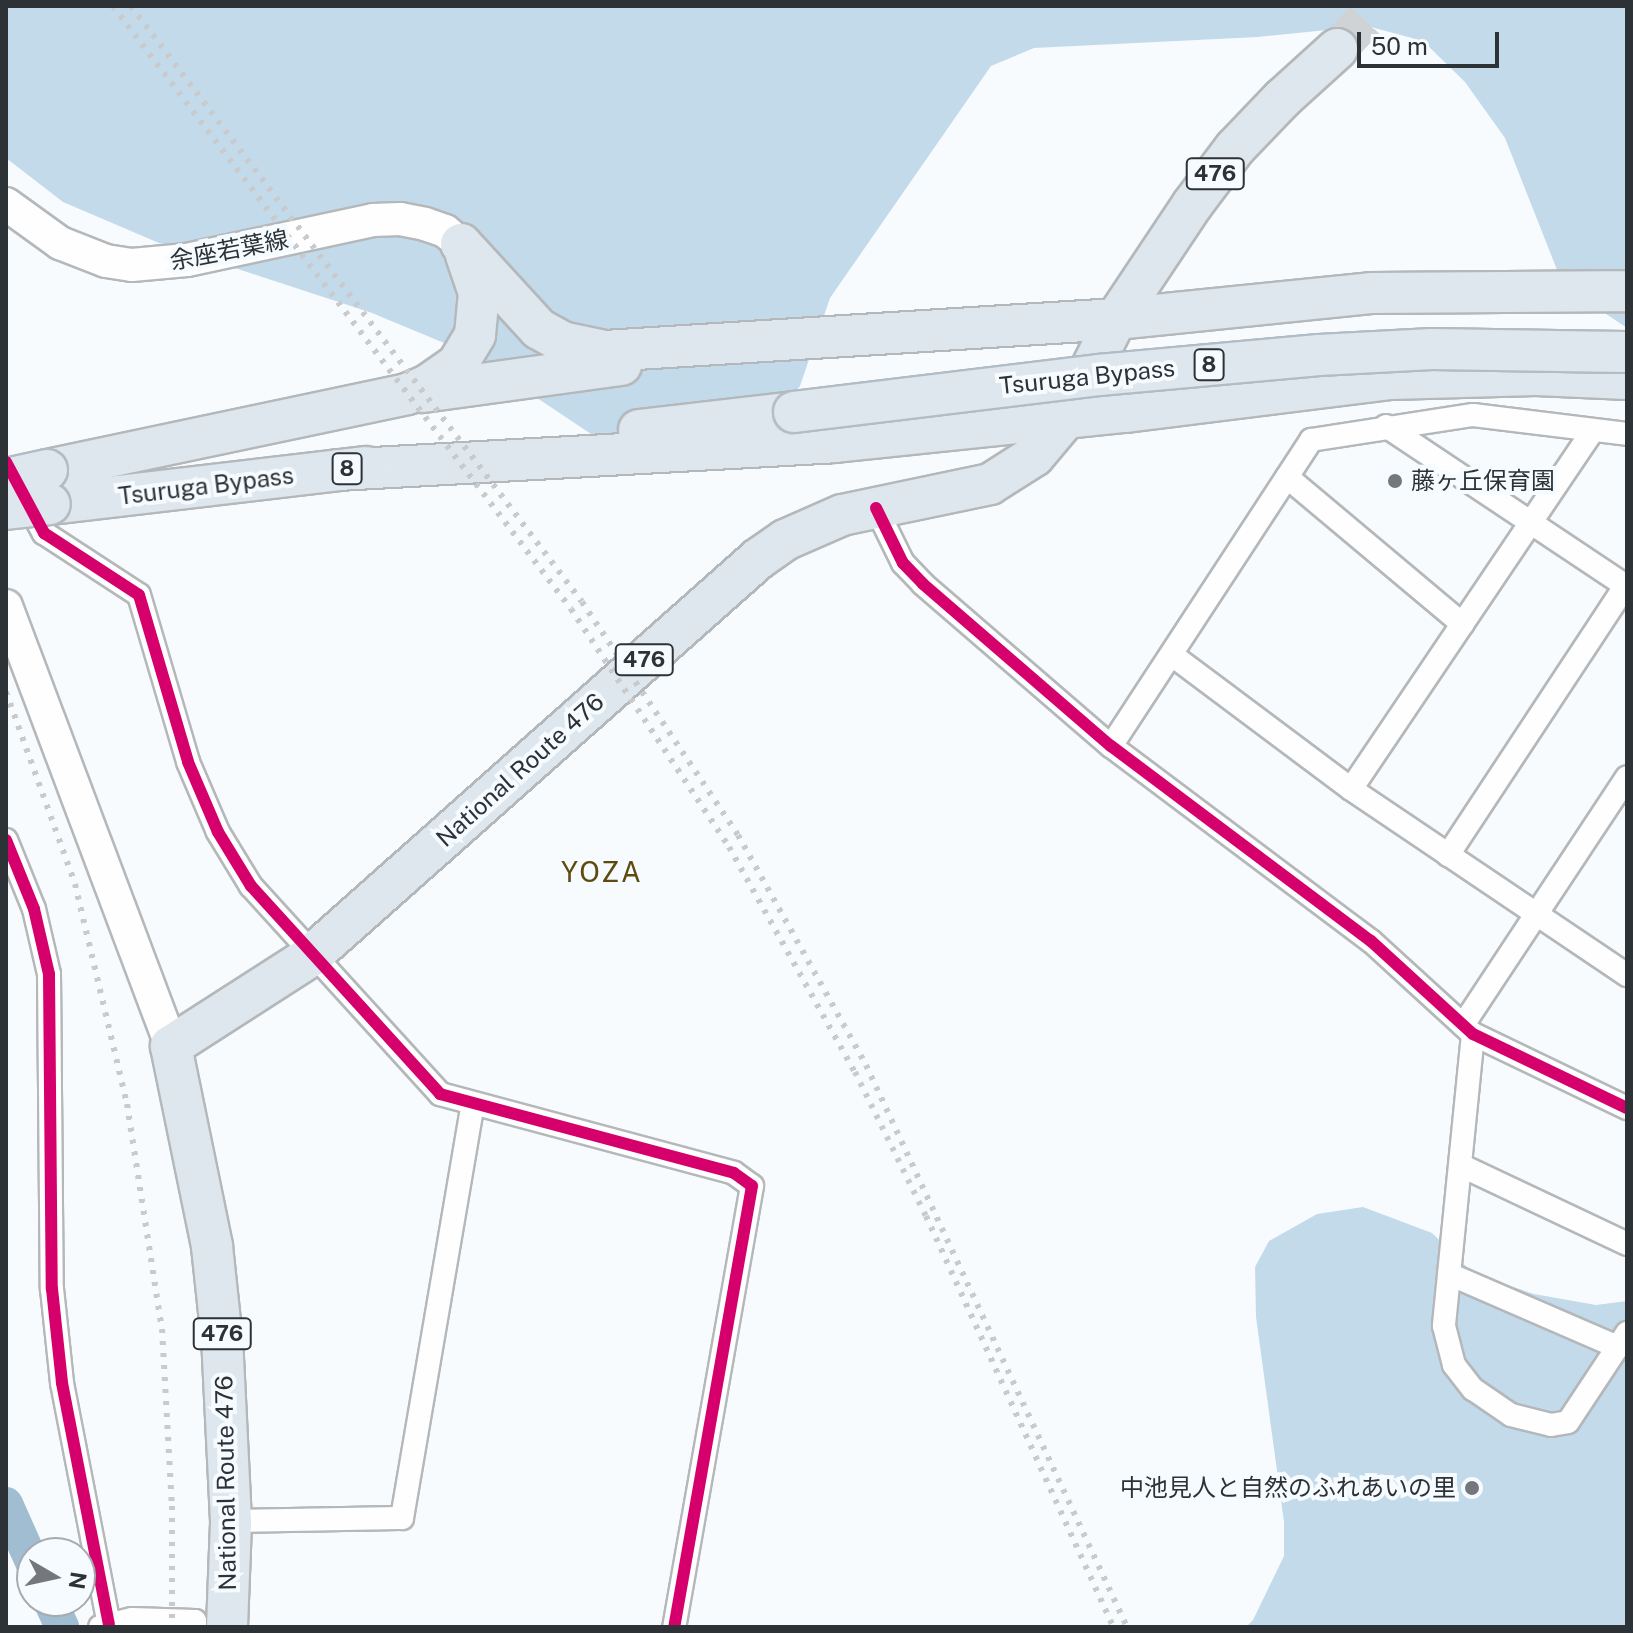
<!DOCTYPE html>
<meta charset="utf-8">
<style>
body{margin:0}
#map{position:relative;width:1633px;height:1633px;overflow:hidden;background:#f8fbfd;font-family:"Public Sans","Noto Sans JP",sans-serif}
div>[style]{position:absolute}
.forest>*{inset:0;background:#c3daeb}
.river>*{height:34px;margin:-17px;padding:0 17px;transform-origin:17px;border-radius:17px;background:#a1bdd2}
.highway-tunnel>*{height:40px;margin-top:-20px;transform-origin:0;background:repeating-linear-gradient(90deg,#cfd3d5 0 40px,transparent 0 60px)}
.roads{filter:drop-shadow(2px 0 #b4b8ba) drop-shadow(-2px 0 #b4b8ba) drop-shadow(0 2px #b4b8ba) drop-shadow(0 -2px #b4b8ba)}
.street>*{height:22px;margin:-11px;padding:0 11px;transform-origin:11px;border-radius:11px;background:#fefeff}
.secondary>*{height:32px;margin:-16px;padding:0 16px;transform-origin:16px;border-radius:16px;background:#fefeff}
.highway>*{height:40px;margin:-20px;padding:0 20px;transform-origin:20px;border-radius:20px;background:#dee7ed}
.rail>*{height:6px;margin-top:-3px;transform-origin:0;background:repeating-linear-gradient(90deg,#c8cacb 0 4px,transparent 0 12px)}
.bridges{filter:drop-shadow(2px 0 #b2bcc4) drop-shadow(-2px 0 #b2bcc4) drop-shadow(0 2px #b2bcc4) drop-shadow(0 -2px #b2bcc4)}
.highway-bridge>*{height:40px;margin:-20px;padding:0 20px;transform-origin:20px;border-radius:20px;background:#dee7ed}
.cycleway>*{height:12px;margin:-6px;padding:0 6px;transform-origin:6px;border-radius:6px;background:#d6006c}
.dots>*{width:22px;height:22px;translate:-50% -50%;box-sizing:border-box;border:4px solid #f6fbff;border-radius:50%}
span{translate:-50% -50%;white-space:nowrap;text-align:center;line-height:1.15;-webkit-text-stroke:8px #f6fbff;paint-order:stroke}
.shield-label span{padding:2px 6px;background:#f6fbff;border:2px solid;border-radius:6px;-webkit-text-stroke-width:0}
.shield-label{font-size:22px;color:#2d3236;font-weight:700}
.street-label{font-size:24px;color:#2d3236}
.poi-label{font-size:24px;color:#2d3236}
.left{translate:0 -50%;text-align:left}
.right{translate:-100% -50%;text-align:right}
.quarter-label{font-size:28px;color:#5f4b0d;letter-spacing:2px}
.frame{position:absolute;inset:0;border:8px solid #2d3236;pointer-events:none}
.north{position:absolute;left:16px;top:1537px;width:80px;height:80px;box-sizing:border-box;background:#f6fbff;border:2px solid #a6abaf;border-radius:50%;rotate:99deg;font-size:22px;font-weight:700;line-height:32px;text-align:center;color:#2d3236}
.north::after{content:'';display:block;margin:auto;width:28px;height:36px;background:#74787c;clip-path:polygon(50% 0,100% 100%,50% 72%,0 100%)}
.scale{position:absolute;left:1357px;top:32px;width:142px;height:36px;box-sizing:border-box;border:4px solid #2d3236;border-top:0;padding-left:10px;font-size:24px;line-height:28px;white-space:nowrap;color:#2d3236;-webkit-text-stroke:6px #f6fbff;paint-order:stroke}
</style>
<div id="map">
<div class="forest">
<div style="clip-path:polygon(6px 6px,1627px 6px,1627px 328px,1563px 285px,1505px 138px,1465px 82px,1423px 41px,1367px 26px,1258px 37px,1034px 48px,991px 66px,830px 298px,800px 386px,763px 433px,600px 440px,473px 355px,372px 313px,159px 243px,63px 202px,6px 158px)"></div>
<div style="clip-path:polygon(1363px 1207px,1432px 1233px,1474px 1274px,1534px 1294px,1596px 1305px,1627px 1301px,1627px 1627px,1246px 1627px,1253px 1620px,1284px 1556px,1284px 1522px,1256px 1317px,1255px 1267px,1269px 1241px,1317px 1214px)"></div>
</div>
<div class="river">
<div style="left:6px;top:1504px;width:64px;rotate:65.9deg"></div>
<div style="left:50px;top:1601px;width:29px;rotate:65deg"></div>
</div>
<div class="highway-tunnel">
<div style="left:1337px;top:49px;width:59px;rotate:-46.4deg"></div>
</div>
<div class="roads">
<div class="street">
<div style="left:1386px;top:426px;width:290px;rotate:33.7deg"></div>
<div style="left:1287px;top:477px;width:229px;rotate:40deg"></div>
<div style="left:25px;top:498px;width:40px;rotate:62deg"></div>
<div style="left:44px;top:533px;width:113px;rotate:33.1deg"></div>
<div style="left:139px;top:595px;width:174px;rotate:73.6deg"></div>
<div style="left:188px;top:762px;width:76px;rotate:66.8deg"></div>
<div style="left:218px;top:832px;width:63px;rotate:58.6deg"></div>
<div style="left:251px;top:886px;width:281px;rotate:47.7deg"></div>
<div style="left:440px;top:1094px;width:304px;rotate:15deg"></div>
<div style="left:734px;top:1173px;width:22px;rotate:36deg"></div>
<div style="left:752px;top:1186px;width:448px;rotate:100deg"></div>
<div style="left:876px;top:508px;width:61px;rotate:63.9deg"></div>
<div style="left:903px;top:563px;width:29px;rotate:46deg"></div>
<div style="left:923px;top:584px;width:248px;rotate:40.8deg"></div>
<div style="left:1111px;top:746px;width:325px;rotate:36.9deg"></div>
<div style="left:1371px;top:941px;width:138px;rotate:42.4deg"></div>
<div style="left:1473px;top:1034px;width:171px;rotate:25.7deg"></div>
<div style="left:1172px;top:655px;width:224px;rotate:36.8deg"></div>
<div style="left:1351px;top:789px;width:333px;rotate:34deg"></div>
<div style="left:1111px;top:746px;width:366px;rotate:-56.8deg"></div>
<div style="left:1311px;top:440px;width:164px;rotate:-8.8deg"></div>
<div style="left:1473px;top:415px;width:155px;rotate:7deg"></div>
<div style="left:1351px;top:789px;width:433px;rotate:-56deg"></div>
<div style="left:6px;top:840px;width:74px;rotate:67.9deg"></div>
<div style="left:34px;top:909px;width:67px;rotate:77deg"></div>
<div style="left:49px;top:974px;width:315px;rotate:89.5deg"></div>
<div style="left:52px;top:1289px;width:95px;rotate:83.9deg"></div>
<div style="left:62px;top:1383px;width:246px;rotate:79deg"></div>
<div style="left:1448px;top:855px;width:325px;rotate:-56.6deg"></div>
<div style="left:1463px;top:1025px;width:297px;rotate:-56.5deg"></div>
<div style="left:1473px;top:1034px;width:293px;rotate:95.7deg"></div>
<div style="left:1444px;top:1326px;width:40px;rotate:75.6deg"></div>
<div style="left:1454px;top:1365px;width:31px;rotate:52deg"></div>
<div style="left:1473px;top:1389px;width:46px;rotate:34.4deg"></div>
<div style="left:1511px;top:1415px;width:41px;rotate:14deg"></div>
<div style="left:1551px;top:1425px;width:17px;rotate:-10deg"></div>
<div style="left:1568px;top:1422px;width:107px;rotate:-56.5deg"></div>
<div style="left:1460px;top:1165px;width:185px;rotate:25.3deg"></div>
<div style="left:1449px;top:1274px;width:184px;rotate:23.4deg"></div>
<div style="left:231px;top:1521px;width:171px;rotate:-1deg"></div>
<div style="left:402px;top:1518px;width:420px;rotate:-80.3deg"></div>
<div style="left:100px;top:1627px;width:33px;rotate:-14deg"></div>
<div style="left:132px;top:1619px;width:63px;rotate:1.8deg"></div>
<div style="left:195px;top:1621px;width:6px;rotate:90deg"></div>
</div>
<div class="secondary">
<div style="left:6px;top:204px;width:67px;rotate:35.8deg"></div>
<div style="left:60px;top:243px;width:49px;rotate:21.4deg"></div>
<div style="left:106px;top:261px;width:26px;rotate:9deg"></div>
<div style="left:132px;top:265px;width:55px;rotate:-5.2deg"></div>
<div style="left:187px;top:260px;width:190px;rotate:-12.1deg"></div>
<div style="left:373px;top:220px;width:27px;rotate:-2deg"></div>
<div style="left:400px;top:219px;width:25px;rotate:11deg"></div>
<div style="left:425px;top:224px;width:21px;rotate:19deg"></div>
<div style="left:445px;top:231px;width:21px;rotate:39deg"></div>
<div style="left:6px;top:606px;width:470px;rotate:69.4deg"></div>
</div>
<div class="highway">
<div style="left:461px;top:244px;width:115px;rotate:47.5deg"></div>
<div style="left:539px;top:329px;width:26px;rotate:29deg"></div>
<div style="left:562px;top:342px;width:44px;rotate:11.8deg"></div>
<div style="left:605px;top:351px;width:512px;rotate:-3.58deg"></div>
<div style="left:1116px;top:319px;width:256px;rotate:-5.8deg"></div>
<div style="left:1371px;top:293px;width:256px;rotate:-0.4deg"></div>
<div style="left:423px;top:392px;width:200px;rotate:-7.8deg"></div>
<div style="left:639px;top:430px;width:156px;rotate:-6.6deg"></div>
<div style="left:47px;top:470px;width:368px;rotate:-11.9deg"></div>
<div style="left:407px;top:394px;width:23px;rotate:-23deg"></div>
<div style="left:428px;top:385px;width:35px;rotate:-35deg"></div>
<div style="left:457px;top:365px;width:35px;rotate:-59deg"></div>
<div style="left:475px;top:335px;width:42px;rotate:-84.6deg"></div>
<div style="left:479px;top:293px;width:40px;rotate:-108.9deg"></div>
<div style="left:338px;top:470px;width:497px;rotate:-3.2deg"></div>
<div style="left:834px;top:442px;width:294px;rotate:-5.9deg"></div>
<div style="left:1126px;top:412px;width:267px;rotate:-7.1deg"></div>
<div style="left:1391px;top:379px;width:145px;rotate:-1.6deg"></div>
<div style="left:1536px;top:375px;width:91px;rotate:2.5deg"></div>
<div style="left:50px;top:504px;width:318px;rotate:-6.7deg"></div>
<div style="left:227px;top:1627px;width:106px;rotate:-87.8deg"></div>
<div style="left:231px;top:1521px;width:181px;rotate:-92.8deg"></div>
<div style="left:222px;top:1340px;width:95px;rotate:-96.1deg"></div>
<div style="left:212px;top:1246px;width:204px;rotate:-101.6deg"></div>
<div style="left:171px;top:1046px;width:166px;rotate:-32.7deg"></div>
<div style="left:311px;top:956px;width:598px;rotate:-41.61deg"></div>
<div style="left:758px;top:559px;width:33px;rotate:-35deg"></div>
<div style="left:785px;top:540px;width:62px;rotate:-23.7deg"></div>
<div style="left:842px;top:515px;width:151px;rotate:-11.8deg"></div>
<div style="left:990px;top:484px;width:52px;rotate:-32.5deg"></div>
<div style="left:1034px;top:456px;width:50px;rotate:-49.9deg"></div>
<div style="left:1066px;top:418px;width:111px;rotate:-63.2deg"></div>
<div style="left:1116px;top:319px;width:137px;rotate:-56.3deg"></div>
<div style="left:1192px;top:205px;width:71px;rotate:-53deg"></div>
<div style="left:1235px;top:148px;width:69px;rotate:-46.2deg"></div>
<div style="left:1283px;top:98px;width:73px;rotate:-42.2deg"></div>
</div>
</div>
<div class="rail">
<div style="left:113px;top:6px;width:757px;rotate:52.78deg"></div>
<div style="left:571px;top:609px;width:286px;rotate:56.4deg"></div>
<div style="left:729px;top:847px;width:258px;rotate:60.8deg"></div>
<div style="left:855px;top:1072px;width:161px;rotate:63.8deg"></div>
<div style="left:926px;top:1216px;width:452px;rotate:65.5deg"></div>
<div style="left:131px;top:6px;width:747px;rotate:52.88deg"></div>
<div style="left:582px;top:602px;width:280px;rotate:56.2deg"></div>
<div style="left:738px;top:835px;width:263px;rotate:60.9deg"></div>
<div style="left:866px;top:1065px;width:620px;rotate:65.09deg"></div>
<div style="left:6px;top:692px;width:204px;rotate:70.2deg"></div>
<div style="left:75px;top:884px;width:226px;rotate:76.7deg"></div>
<div style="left:127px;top:1104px;width:228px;rotate:81.2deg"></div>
<div style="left:162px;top:1329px;width:177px;rotate:86.8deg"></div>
<div style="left:172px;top:1506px;width:121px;rotate:90deg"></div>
</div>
<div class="bridges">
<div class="highway-bridge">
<div style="left:794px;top:412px;width:307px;rotate:-6.9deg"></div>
<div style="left:1099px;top:375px;width:221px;rotate:-5.2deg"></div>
<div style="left:1319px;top:355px;width:113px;rotate:-3deg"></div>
<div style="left:1432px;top:349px;width:195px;rotate:0.9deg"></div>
<div style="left:6px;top:479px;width:42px;rotate:-12.4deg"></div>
<div style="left:6px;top:509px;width:44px;rotate:-6.5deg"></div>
</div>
</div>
<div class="cycleway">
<div style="left:6px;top:462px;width:81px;rotate:61.8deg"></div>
<div style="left:44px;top:533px;width:113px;rotate:33.1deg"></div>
<div style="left:139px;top:595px;width:174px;rotate:73.6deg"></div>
<div style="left:188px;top:762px;width:76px;rotate:66.8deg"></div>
<div style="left:218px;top:832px;width:63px;rotate:58.6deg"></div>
<div style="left:251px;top:886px;width:281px;rotate:47.7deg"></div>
<div style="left:440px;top:1094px;width:304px;rotate:15deg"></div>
<div style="left:734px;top:1173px;width:22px;rotate:36deg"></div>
<div style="left:752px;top:1186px;width:448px;rotate:100deg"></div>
<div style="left:876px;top:508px;width:61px;rotate:63.9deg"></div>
<div style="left:903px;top:563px;width:29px;rotate:46deg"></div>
<div style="left:923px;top:584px;width:248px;rotate:40.8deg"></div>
<div style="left:1111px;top:746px;width:325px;rotate:36.9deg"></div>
<div style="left:1371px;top:941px;width:138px;rotate:42.4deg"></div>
<div style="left:1473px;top:1034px;width:171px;rotate:25.7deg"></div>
<div style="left:6px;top:840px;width:74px;rotate:67.9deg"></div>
<div style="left:34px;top:909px;width:67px;rotate:77deg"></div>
<div style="left:49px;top:974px;width:315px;rotate:89.5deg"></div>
<div style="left:52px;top:1289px;width:95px;rotate:83.9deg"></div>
<div style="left:62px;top:1383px;width:246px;rotate:79deg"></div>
</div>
<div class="dots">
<div style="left:1395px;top:481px;background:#74787c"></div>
<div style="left:1472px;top:1488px;background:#74787c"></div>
</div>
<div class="shield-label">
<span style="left:1215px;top:174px">476</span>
<span style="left:1209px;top:365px">8</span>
<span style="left:347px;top:469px">8</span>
<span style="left:644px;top:660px">476</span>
<span style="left:222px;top:1334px">476</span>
</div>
<div class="street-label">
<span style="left:229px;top:250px;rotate:-11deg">余座若葉線</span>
<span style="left:1087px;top:377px;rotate:-6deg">Tsuruga Bypass</span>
<span style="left:206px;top:486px;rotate:-7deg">Tsuruga Bypass</span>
<span style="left:520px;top:770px;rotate:-42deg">National Route 476</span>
<span style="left:226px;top:1483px;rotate:-91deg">National Route 476</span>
</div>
<div class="poi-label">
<span class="left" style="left:1411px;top:481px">藤ヶ丘保育園</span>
<span class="right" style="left:1456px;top:1488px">中池見人と自然のふれあいの里</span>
</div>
<div class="quarter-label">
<span style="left:602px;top:872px">YOZA</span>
</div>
<div class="frame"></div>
<div class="north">N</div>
<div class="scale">50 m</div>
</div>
